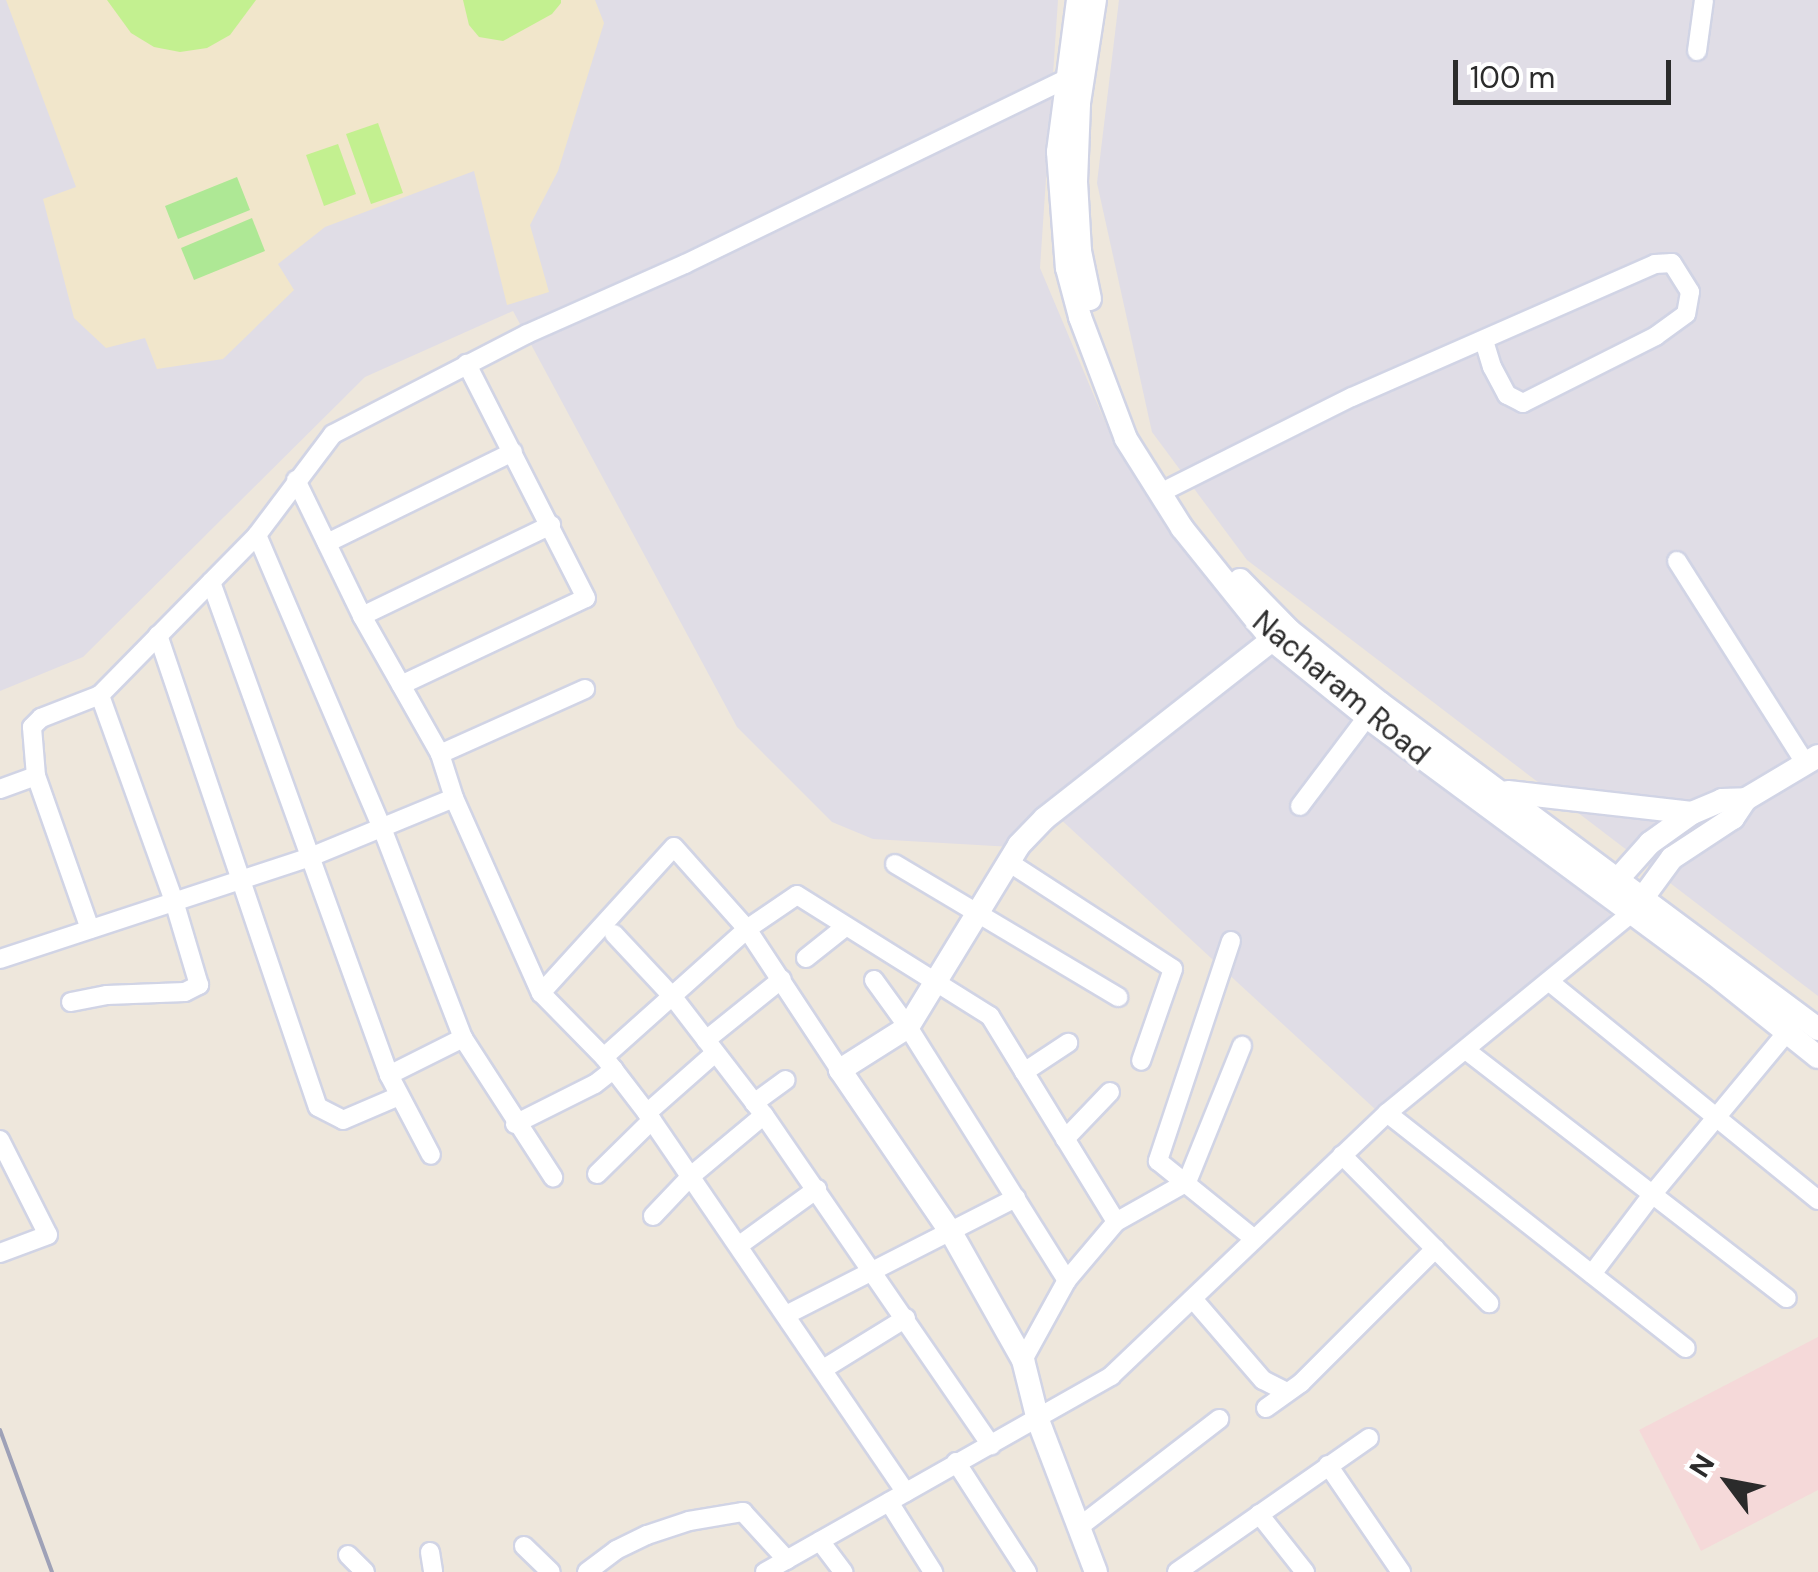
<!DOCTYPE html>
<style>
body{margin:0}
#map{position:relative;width:1818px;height:1572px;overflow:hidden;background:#eee7dc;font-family:"DM Sans",sans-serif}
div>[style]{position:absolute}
.industrial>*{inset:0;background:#e0dde6}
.education>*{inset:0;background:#f1e6cb}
.medical>*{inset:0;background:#f5d9d9}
.green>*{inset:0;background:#aee895}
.pitch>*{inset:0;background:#c3f090}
.roads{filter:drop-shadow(2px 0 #d1d4e5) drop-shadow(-2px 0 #d1d4e5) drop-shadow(0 2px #d1d4e5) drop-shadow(0 -2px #d1d4e5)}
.street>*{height:18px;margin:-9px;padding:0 9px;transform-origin:9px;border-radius:9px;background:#fff}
.secondary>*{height:22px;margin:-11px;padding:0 11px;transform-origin:11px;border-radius:11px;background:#fff}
.rail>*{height:4px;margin:-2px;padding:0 2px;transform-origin:2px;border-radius:2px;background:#9ea1b7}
span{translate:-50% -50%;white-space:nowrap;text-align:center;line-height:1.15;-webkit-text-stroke:9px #fff;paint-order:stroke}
.street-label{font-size:30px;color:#2b2b2b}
.north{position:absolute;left:1678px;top:1432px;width:100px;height:100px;-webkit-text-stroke:8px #fff;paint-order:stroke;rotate:302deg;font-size:28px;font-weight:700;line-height:40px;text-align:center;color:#2b2b2b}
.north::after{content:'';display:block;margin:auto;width:35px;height:45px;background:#2b2b2b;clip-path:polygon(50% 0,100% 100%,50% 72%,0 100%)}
.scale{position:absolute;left:1453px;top:60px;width:218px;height:45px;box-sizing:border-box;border:5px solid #2b2b2b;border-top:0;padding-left:12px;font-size:30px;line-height:35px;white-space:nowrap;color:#2b2b2b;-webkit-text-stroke:8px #fff;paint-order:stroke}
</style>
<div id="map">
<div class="industrial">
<div style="clip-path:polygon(0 0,1058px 0,1040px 268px,1116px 448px,1236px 613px,1617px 920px,1376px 1110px,1057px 816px,1013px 847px,873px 839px,832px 822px,737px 727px,513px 311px,365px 377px,83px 657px,0 691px)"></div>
<div style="clip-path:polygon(1119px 0,1818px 0,1818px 996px,1247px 560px,1152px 432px,1097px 183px)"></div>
</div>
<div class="education">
<div style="clip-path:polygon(6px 0,595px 0,604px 23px,558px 171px,530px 225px,549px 292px,507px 305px,474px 171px,325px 227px,278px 264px,294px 290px,223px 359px,157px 369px,145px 338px,106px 348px,74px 318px,43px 199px,76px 187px)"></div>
</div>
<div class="medical">
<div style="clip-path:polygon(1818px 1337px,1818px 1490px,1701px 1551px,1639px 1430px)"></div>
</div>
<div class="green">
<div style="clip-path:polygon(237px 177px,250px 210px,178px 239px,165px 206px)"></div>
<div style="clip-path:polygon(252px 218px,265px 251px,194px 280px,181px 248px)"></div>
</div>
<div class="pitch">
<div style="clip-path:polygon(107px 0,256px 0,230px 35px,207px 48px,180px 52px,154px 47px,131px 33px)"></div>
<div style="clip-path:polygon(463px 0,561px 0,561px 3px,552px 14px,503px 41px,479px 37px,469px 25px)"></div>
<div style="clip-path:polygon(378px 123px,403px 193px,371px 204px,346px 134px)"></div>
<div style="clip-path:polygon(338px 144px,356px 194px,324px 206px,306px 155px)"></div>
</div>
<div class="roads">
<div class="street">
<div style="left:1697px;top:51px;width:51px;rotate:-82.2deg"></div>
<div style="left:296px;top:480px;width:151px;rotate:64.1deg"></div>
<div style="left:362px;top:616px;width:159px;rotate:60.5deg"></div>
<div style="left:440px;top:754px;width:46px;rotate:72.3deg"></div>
<div style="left:454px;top:798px;width:214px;rotate:66deg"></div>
<div style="left:541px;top:993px;width:90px;rotate:45.5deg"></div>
<div style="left:604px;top:1057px;width:71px;rotate:52.5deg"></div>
<div style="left:647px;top:1113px;width:459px;rotate:55.7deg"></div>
<div style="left:1170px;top:488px;width:203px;rotate:-26.6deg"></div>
<div style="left:1352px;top:397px;width:331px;rotate:-23.7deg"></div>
<div style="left:1655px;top:264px;width:17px;rotate:-3deg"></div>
<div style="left:1672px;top:263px;width:34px;rotate:58deg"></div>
<div style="left:1690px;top:292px;width:22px;rotate:100deg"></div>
<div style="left:1686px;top:314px;width:37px;rotate:144deg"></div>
<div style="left:1656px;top:336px;width:149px;rotate:153.3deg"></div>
<div style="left:1523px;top:403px;width:18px;rotate:-153deg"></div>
<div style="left:1507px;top:395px;width:32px;rotate:-118deg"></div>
<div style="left:1492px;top:367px;width:27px;rotate:-107deg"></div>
<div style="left:257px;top:535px;width:319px;rotate:66.9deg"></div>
<div style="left:382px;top:828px;width:225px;rotate:68.9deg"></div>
<div style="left:463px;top:1038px;width:166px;rotate:57.1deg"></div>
<div style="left:327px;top:543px;width:207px;rotate:-26.1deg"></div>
<div style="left:1677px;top:561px;width:239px;rotate:57.6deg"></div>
<div style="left:211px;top:582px;width:524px;rotate:70.15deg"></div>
<div style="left:389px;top:1075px;width:90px;rotate:62.3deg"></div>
<div style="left:362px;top:616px;width:210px;rotate:-25.7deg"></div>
<div style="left:158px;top:635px;width:498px;rotate:71.3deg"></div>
<div style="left:318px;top:1107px;width:28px;rotate:27deg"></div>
<div style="left:343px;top:1120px;width:61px;rotate:-23.2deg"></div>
<div style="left:401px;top:685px;width:204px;rotate:-25.2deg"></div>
<div style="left:586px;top:598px;width:263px;rotate:-117deg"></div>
<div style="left:440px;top:754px;width:159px;rotate:-24.1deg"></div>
<div style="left:0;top:789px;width:38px;rotate:-20deg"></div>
<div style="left:1300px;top:806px;width:111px;rotate:-53deg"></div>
<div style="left:1010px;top:863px;width:194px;rotate:33deg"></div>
<div style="left:1173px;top:969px;width:97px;rotate:109.2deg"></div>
<div style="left:895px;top:864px;width:260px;rotate:30.8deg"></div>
<div style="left:90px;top:929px;width:162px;rotate:-109.4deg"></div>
<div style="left:36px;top:776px;width:49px;rotate:-94.7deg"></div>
<div style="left:32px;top:727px;width:13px;rotate:-45deg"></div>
<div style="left:41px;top:718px;width:63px;rotate:-21.3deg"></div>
<div style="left:100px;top:695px;width:224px;rotate:-45.5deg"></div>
<div style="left:257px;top:535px;width:126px;rotate:-53deg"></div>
<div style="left:333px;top:434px;width:218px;rotate:-27.3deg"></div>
<div style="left:527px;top:334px;width:173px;rotate:-23.9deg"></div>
<div style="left:685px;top:264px;width:421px;rotate:-25.9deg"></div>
<div style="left:1064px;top:80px;width:13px"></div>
<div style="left:614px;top:934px;width:86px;rotate:46.9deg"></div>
<div style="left:673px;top:997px;width:149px;rotate:52.4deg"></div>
<div style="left:764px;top:1115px;width:401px;rotate:55.5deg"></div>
<div style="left:1231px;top:941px;width:232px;rotate:108.4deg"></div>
<div style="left:1158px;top:1161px;width:122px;rotate:39deg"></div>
<div style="left:806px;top:958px;width:50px;rotate:-38.5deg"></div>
<div style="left:0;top:959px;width:330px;rotate:-18.2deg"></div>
<div style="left:313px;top:856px;width:152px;rotate:-22.4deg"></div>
<div style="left:874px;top:980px;width:58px;rotate:54.1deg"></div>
<div style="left:908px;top:1027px;width:299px;rotate:57.9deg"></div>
<div style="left:1551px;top:983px;width:344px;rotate:39.1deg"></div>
<div style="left:541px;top:993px;width:197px;rotate:-47.7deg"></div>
<div style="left:674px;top:847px;width:110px;rotate:48.3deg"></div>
<div style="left:747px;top:929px;width:169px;rotate:56.6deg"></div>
<div style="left:71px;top:1002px;width:37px;rotate:-11deg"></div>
<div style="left:107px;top:995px;width:78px;rotate:-2.2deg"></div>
<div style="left:185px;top:992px;width:16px;rotate:-27deg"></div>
<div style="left:199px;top:985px;width:88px;rotate:-106.6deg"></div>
<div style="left:174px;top:901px;width:219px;rotate:-109.8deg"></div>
<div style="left:706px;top:1040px;width:97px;rotate:-38.8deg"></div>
<div style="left:1467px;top:1051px;width:404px;rotate:37.7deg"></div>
<div style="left:604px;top:1057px;width:192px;rotate:-41.8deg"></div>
<div style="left:747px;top:929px;width:60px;rotate:-34.2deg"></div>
<div style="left:797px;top:895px;width:228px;rotate:32.1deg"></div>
<div style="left:990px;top:1016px;width:241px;rotate:58.5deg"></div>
<div style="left:1024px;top:1072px;width:53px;rotate:-33.4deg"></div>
<div style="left:389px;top:1075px;width:83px;rotate:-26.6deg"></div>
<div style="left:754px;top:1103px;width:39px;rotate:-36deg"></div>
<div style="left:647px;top:1113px;width:91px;rotate:-41.4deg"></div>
<div style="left:1387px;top:1113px;width:380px;rotate:38.2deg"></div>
<div style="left:515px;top:1124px;width:89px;rotate:-26.6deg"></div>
<div style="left:595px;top:1084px;width:24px;rotate:-38deg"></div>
<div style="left:1065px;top:1139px;width:65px;rotate:-46.2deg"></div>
<div style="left:0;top:1140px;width:106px;rotate:63.2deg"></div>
<div style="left:48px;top:1235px;width:51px;rotate:159.4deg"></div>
<div style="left:1342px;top:1155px;width:209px;rotate:45.2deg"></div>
<div style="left:597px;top:1174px;width:77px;rotate:-44.5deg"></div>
<div style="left:653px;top:1216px;width:55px;rotate:-46.5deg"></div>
<div style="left:691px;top:1176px;width:95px;rotate:-39.9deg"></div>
<div style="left:741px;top:1244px;width:94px;rotate:-35.9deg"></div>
<div style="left:1592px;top:1274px;width:98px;rotate:-52.9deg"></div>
<div style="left:1651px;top:1196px;width:213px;rotate:-50.3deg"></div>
<div style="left:1193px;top:1299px;width:107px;rotate:49.2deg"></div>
<div style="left:1263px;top:1380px;width:25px;rotate:27deg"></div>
<div style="left:788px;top:1314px;width:256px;rotate:-27deg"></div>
<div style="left:1023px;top:1360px;width:91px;rotate:-61.2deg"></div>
<div style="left:1067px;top:1280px;width:76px;rotate:-49.8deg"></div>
<div style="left:1116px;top:1222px;width:81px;rotate:-29.4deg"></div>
<div style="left:1187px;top:1182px;width:147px;rotate:-68deg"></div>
<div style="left:825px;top:1368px;width:95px;rotate:-31.7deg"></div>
<div style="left:1266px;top:1408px;width:43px;rotate:-35.5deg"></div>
<div style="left:1301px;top:1383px;width:190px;rotate:-45deg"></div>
<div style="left:956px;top:1462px;width:131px;rotate:57.2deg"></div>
<div style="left:1328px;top:1465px;width:130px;rotate:55.7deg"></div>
<div style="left:889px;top:1502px;width:83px;rotate:57.8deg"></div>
<div style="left:1259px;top:1514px;width:74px;rotate:51.6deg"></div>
<div style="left:1079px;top:1527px;width:177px;rotate:-37.6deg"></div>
<div style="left:820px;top:1541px;width:39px;rotate:53deg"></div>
<div style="left:524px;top:1546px;width:37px;rotate:44deg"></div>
<div style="left:430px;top:1552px;width:20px;rotate:81deg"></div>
<div style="left:348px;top:1555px;width:24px;rotate:45deg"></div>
<div style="left:587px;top:1572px;width:36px;rotate:-37deg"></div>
<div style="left:616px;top:1550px;width:34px;rotate:-26deg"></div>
<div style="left:647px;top:1535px;width:44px;rotate:-18.4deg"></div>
<div style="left:689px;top:1521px;width:55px;rotate:-9.5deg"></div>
<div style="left:743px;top:1512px;width:65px;rotate:47.5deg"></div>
<div style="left:765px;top:1572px;width:398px;rotate:-29.5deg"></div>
<div style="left:1111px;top:1376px;width:381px;rotate:-43.6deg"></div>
<div style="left:1387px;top:1113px;width:314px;rotate:-39.3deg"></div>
<div style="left:1177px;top:1572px;width:234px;rotate:-34.9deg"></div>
</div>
<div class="secondary">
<div style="left:1078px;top:0;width:153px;rotate:97.5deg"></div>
<div style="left:1058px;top:152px;width:116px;rotate:85.6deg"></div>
<div style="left:1067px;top:268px;width:51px;rotate:75.1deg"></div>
<div style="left:1080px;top:317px;width:130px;rotate:69.3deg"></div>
<div style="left:1126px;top:439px;width:105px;rotate:57.8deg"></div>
<div style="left:1182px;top:528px;width:144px;rotate:51.2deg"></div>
<div style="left:1272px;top:640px;width:122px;rotate:39deg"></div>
<div style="left:1367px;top:717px;width:430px;rotate:36.5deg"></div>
<div style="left:1713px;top:973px;width:134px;rotate:38.7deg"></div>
<div style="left:1090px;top:299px;width:49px;rotate:-101.8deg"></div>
<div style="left:1080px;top:251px;width:69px;rotate:-93.3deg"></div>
<div style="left:1076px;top:182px;width:79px;rotate:-87.8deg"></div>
<div style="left:1079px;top:103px;width:104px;rotate:-81.2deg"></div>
<div style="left:1240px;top:580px;width:71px;rotate:45.6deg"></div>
<div style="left:1290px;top:631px;width:115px;rotate:38.7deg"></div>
<div style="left:1380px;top:703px;width:546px;rotate:36.66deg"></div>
<div style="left:1508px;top:792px;width:185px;rotate:6.5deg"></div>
<div style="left:1608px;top:890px;width:63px;rotate:-48.2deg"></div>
<div style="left:1650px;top:843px;width:52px;rotate:-35.5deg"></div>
<div style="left:1692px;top:813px;width:33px;rotate:-23deg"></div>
<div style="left:1722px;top:800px;width:24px;rotate:-2deg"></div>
<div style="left:1636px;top:907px;width:61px;rotate:-53.7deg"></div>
<div style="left:1672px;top:858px;width:73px;rotate:-33.3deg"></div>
<div style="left:1733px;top:818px;width:23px;rotate:-56deg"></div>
<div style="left:1746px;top:799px;width:84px;rotate:-30.8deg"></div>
<div style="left:1096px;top:1572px;width:163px;rotate:-110.9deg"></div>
<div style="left:1038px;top:1420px;width:62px;rotate:-104deg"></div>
<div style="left:1023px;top:1360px;width:145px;rotate:-119.4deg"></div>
<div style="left:952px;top:1234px;width:199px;rotate:-124.3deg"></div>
<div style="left:840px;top:1070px;width:80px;rotate:-32.3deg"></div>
<div style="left:908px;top:1027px;width:213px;rotate:-58.6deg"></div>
<div style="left:1019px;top:845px;width:37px;rotate:-46deg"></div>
<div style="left:1045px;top:818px;width:288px;rotate:-38.1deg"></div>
</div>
</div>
<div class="rail">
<div style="left:0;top:1430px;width:151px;rotate:69.9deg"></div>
</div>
<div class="street-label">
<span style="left:1341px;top:688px;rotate:40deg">Nacharam Road</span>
</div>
<div class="north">N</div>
<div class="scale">100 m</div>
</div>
